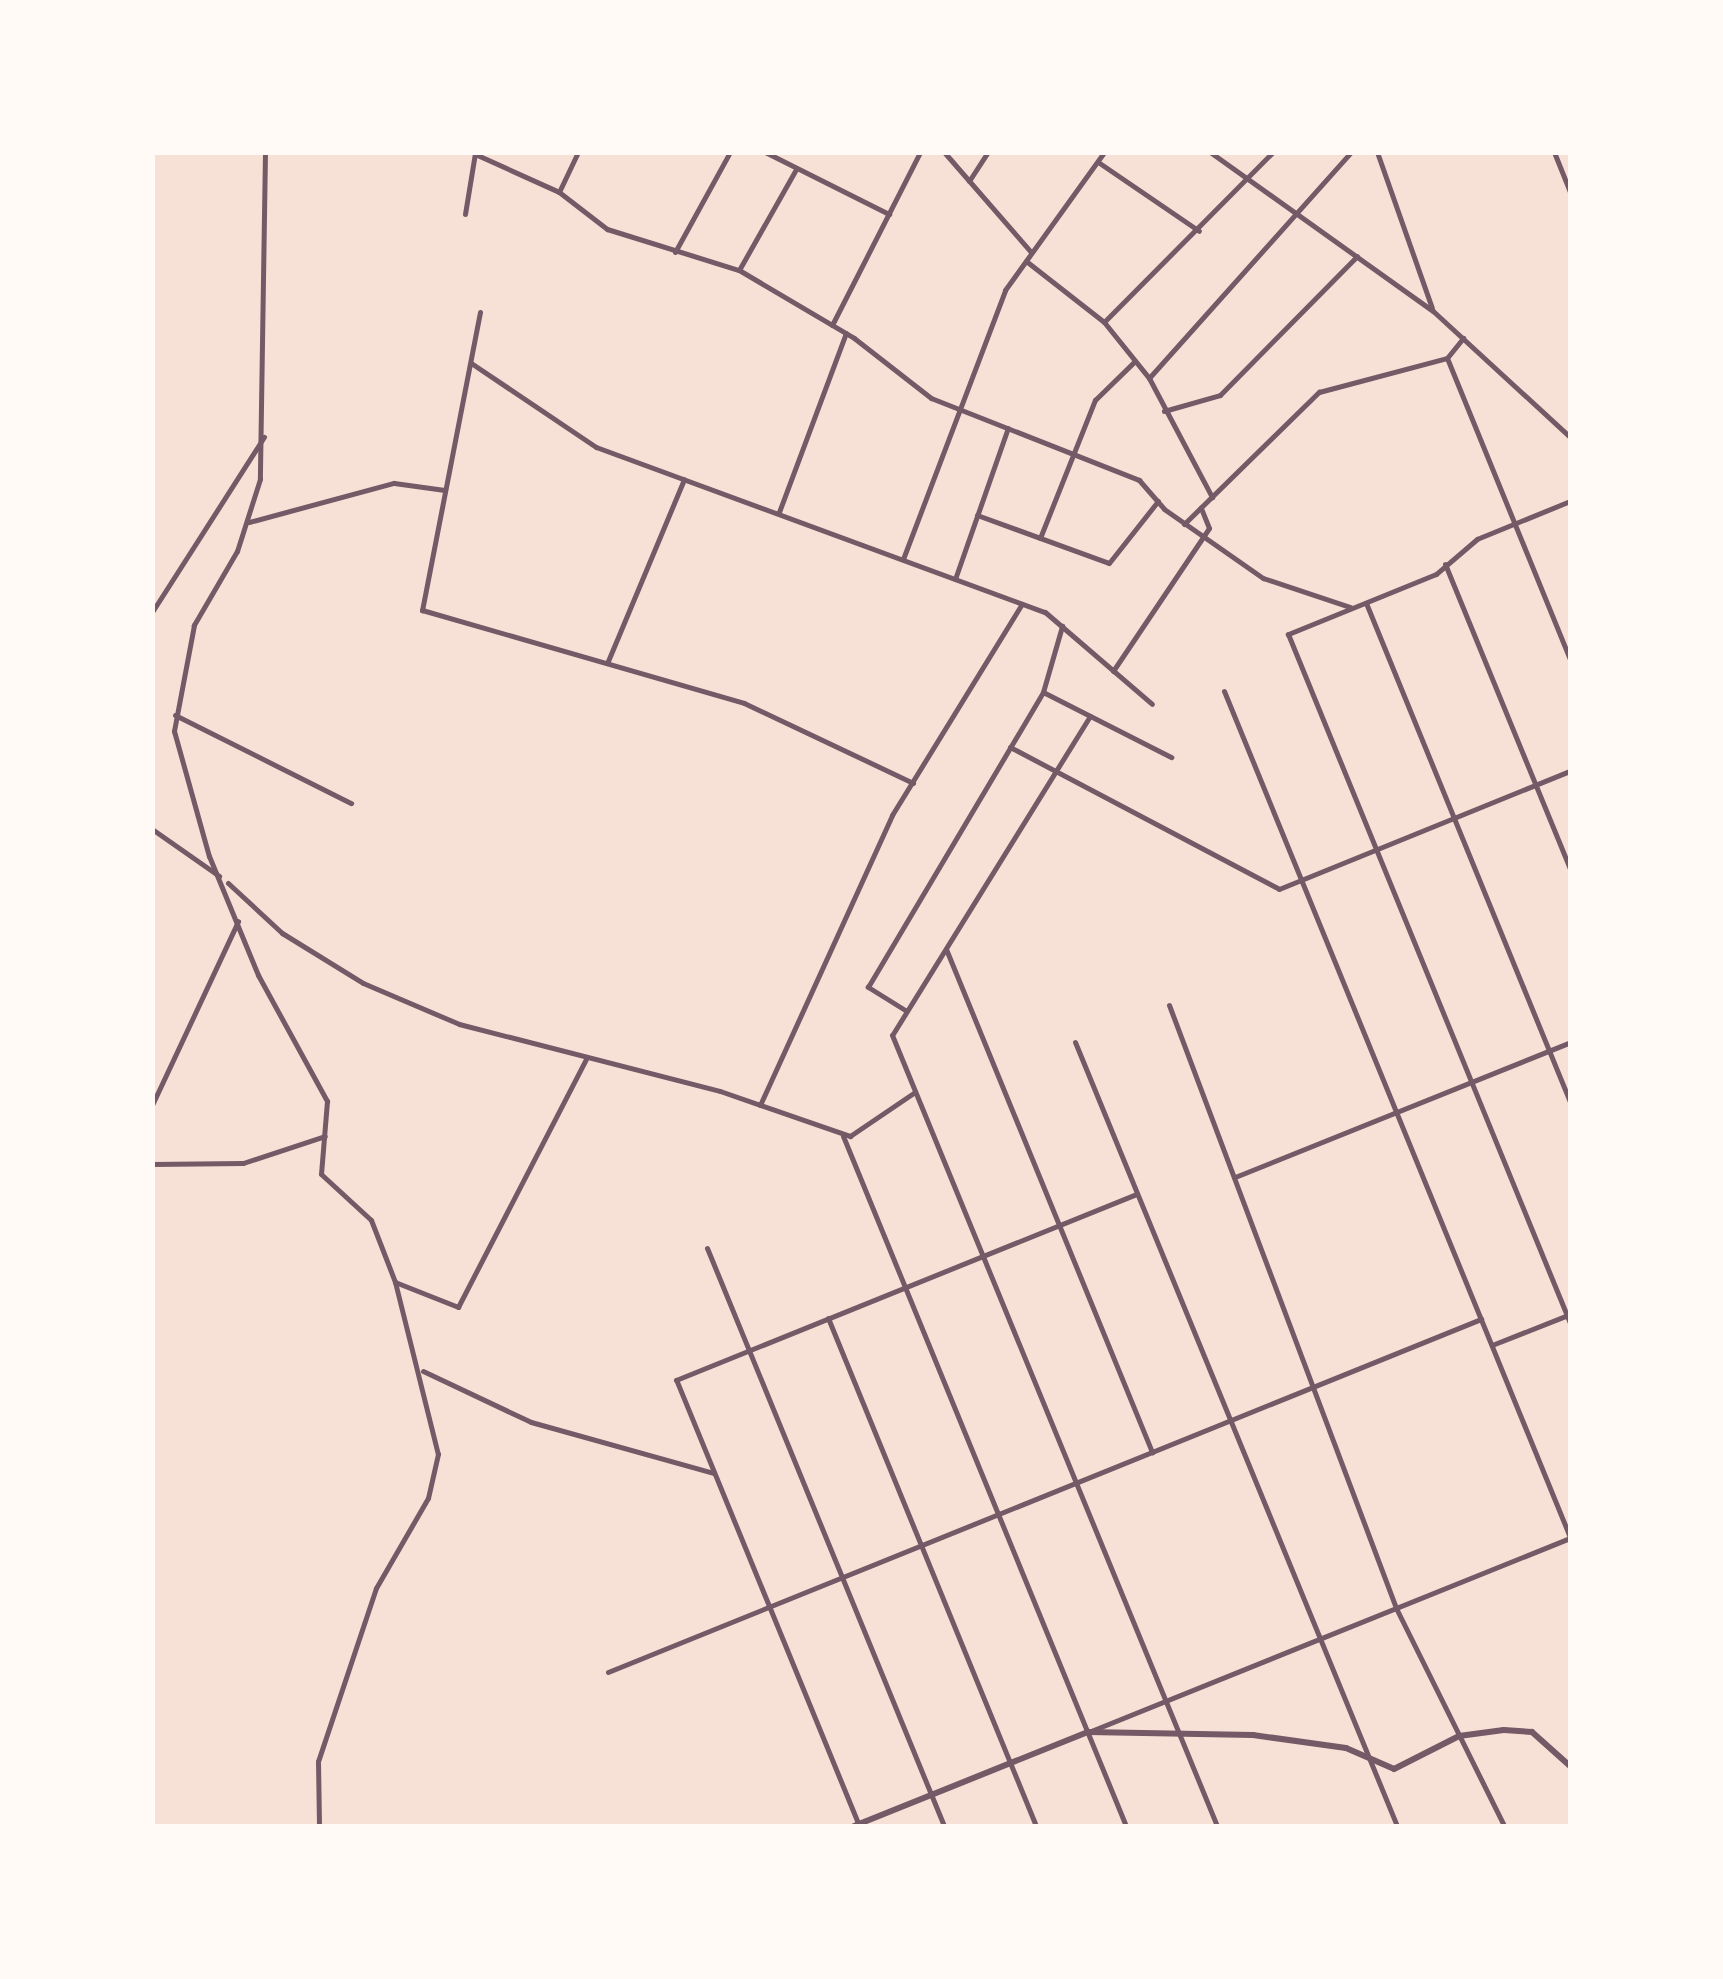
<!DOCTYPE html>
<style>
body{margin:0}
#map{position:relative;width:1723px;height:1979px;overflow:hidden;background:#f7e1d7;font-family:Helvetica,sans-serif}
div>[style]{position:absolute}
.minor>*{height:5px;margin:-2.5px;padding:0 2.5px;transform-origin:2.5px;border-radius:2.5px;background:#755966}
.tertiary>*{height:6px;margin:-3px;padding:0 3px;transform-origin:3px;border-radius:3px;background:#755966}
span{translate:-50% -50%;white-space:nowrap;text-align:center;line-height:1.15;-webkit-text-stroke:8px #fffaf5;paint-order:stroke}
.frame{position:absolute;inset:0;border:155px solid #fffaf5;pointer-events:none}
</style>
<div id="map">
<div class="minor">
<div style="left:265px;top:152px;width:327px;rotate:90.9deg"></div>
<div style="left:260px;top:479px;width:76px;rotate:107.7deg"></div>
<div style="left:237px;top:551px;width:86px;rotate:120.2deg"></div>
<div style="left:194px;top:625px;width:108px;rotate:100.7deg"></div>
<div style="left:174px;top:731px;width:130px;rotate:74.4deg"></div>
<div style="left:209px;top:856px;width:129px;rotate:67.6deg"></div>
<div style="left:258px;top:975px;width:144px;rotate:61.3deg"></div>
<div style="left:327px;top:1101px;width:73px;rotate:94.7deg"></div>
<div style="left:321px;top:1174px;width:68px;rotate:42.6deg"></div>
<div style="left:371px;top:1220px;width:66px;rotate:68.8deg"></div>
<div style="left:395px;top:1282px;width:177px;rotate:76deg"></div>
<div style="left:438px;top:1454px;width:45px;rotate:102.8deg"></div>
<div style="left:428px;top:1498px;width:104px;rotate:120deg"></div>
<div style="left:376px;top:1588px;width:182px;rotate:108.5deg"></div>
<div style="left:318px;top:1761px;width:65px;rotate:89.1deg"></div>
<div style="left:765px;top:152px;width:139px;rotate:26.6deg"></div>
<div style="left:944px;top:152px;width:133px;rotate:49deg"></div>
<div style="left:1210px;top:152px;width:274px;rotate:35.5deg"></div>
<div style="left:1433px;top:311px;width:186px;rotate:42.6deg"></div>
<div style="left:1377px;top:152px;width:165px;rotate:70.6deg"></div>
<div style="left:1554px;top:152px;width:43px;rotate:68.2deg"></div>
<div style="left:475px;top:154px;width:92px;rotate:24.3deg"></div>
<div style="left:559px;top:192px;width:61px;rotate:37.6deg"></div>
<div style="left:607px;top:229px;width:138px;rotate:17.3deg"></div>
<div style="left:739px;top:270px;width:134px;rotate:30.6deg"></div>
<div style="left:854px;top:338px;width:98px;rotate:37.9deg"></div>
<div style="left:931px;top:398px;width:224px;rotate:21.5deg"></div>
<div style="left:1139px;top:480px;width:38px;rotate:49deg"></div>
<div style="left:1164px;top:509px;width:121px;rotate:34.9deg"></div>
<div style="left:1263px;top:578px;width:92px;rotate:18.4deg"></div>
<div style="left:1098px;top:162px;width:122px;rotate:34.3deg"></div>
<div style="left:969px;top:181px;width:35px;rotate:-57deg"></div>
<div style="left:559px;top:192px;width:44px;rotate:-64.6deg"></div>
<div style="left:465px;top:214px;width:62px;rotate:-80.7deg"></div>
<div style="left:675px;top:252px;width:114px;rotate:-61.2deg"></div>
<div style="left:1026px;top:261px;width:99px;rotate:38deg"></div>
<div style="left:1104px;top:322px;width:72px;rotate:51.2deg"></div>
<div style="left:1149px;top:378px;width:135px;rotate:62.1deg"></div>
<div style="left:739px;top:270px;width:114px;rotate:-60.5deg"></div>
<div style="left:480px;top:312px;width:304px;rotate:101deg"></div>
<div style="left:422px;top:610px;width:335px;rotate:16.1deg"></div>
<div style="left:744px;top:703px;width:187px;rotate:25.3deg"></div>
<div style="left:1104px;top:322px;width:240px;rotate:-45.2deg"></div>
<div style="left:832px;top:325px;width:194px;rotate:-63deg"></div>
<div style="left:1447px;top:358px;width:325px;rotate:67.8deg"></div>
<div style="left:471px;top:363px;width:151px;rotate:33.9deg"></div>
<div style="left:596px;top:447px;width:478px;rotate:20.2deg"></div>
<div style="left:1045px;top:612px;width:141px;rotate:40.7deg"></div>
<div style="left:1149px;top:378px;width:303px;rotate:-48.2deg"></div>
<div style="left:1164px;top:411px;width:58px;rotate:-15.9deg"></div>
<div style="left:1220px;top:395px;width:195px;rotate:-45.4deg"></div>
<div style="left:1570px;top:501px;width:100px;rotate:157.8deg"></div>
<div style="left:1477px;top:539px;width:54px;rotate:139.5deg"></div>
<div style="left:1436px;top:574px;width:160px;rotate:157.9deg"></div>
<div style="left:1288px;top:634px;width:744px;rotate:67.74deg"></div>
<div style="left:779px;top:512px;width:191px;rotate:-69.5deg"></div>
<div style="left:977px;top:515px;width:140px;rotate:20deg"></div>
<div style="left:1109px;top:563px;width:79px;rotate:-51.7deg"></div>
<div style="left:249px;top:522px;width:150px;rotate:-15.1deg"></div>
<div style="left:394px;top:483px;width:51px;rotate:7.8deg"></div>
<div style="left:1184px;top:524px;width:189px;rotate:-44.4deg"></div>
<div style="left:1319px;top:392px;width:132px;rotate:-14.9deg"></div>
<div style="left:1447px;top:358px;width:26px;rotate:-51deg"></div>
<div style="left:1040px;top:538px;width:149px;rotate:-68.3deg"></div>
<div style="left:1095px;top:400px;width:56px;rotate:-44.3deg"></div>
<div style="left:903px;top:559px;width:288px;rotate:-69.2deg"></div>
<div style="left:1005px;top:290px;width:170px;rotate:-54.3deg"></div>
<div style="left:1445px;top:564px;width:330px;rotate:67.7deg"></div>
<div style="left:955px;top:579px;width:160px;rotate:-70.7deg"></div>
<div style="left:1366px;top:603px;width:539px;rotate:67.76deg"></div>
<div style="left:152px;top:612px;width:208px;rotate:-57.4deg"></div>
<div style="left:608px;top:661px;width:197px;rotate:-67.3deg"></div>
<div style="left:1113px;top:671px;width:172px;rotate:-56.1deg"></div>
<div style="left:1209px;top:528px;width:22px;rotate:-112deg"></div>
<div style="left:1224px;top:691px;width:914px;rotate:67.76deg"></div>
<div style="left:1043px;top:692px;width:144px;rotate:26.9deg"></div>
<div style="left:175px;top:715px;width:197px;rotate:26.6deg"></div>
<div style="left:1090px;top:716px;width:375px;rotate:121.8deg"></div>
<div style="left:892px;top:1035px;width:855px;rotate:67.66deg"></div>
<div style="left:1010px;top:747px;width:304px;rotate:27.8deg"></div>
<div style="left:1279px;top:889px;width:314px;rotate:-22.1deg"></div>
<div style="left:152px;top:829px;width:82px;rotate:35deg"></div>
<div style="left:228px;top:883px;width:74px;rotate:42.8deg"></div>
<div style="left:282px;top:933px;width:95px;rotate:31.7deg"></div>
<div style="left:363px;top:983px;width:104px;rotate:23.1deg"></div>
<div style="left:459px;top:1024px;width:269px;rotate:14.4deg"></div>
<div style="left:720px;top:1091px;width:138px;rotate:19.1deg"></div>
<div style="left:850px;top:1136px;width:78px;rotate:-34.1deg"></div>
<div style="left:946px;top:949px;width:544px;rotate:67.73deg"></div>
<div style="left:1169px;top:1005px;width:644px;rotate:69.37deg"></div>
<div style="left:1396px;top:1608px;width:243px;rotate:63.6deg"></div>
<div style="left:905px;top:1010px;width:44px;rotate:-148.1deg"></div>
<div style="left:868px;top:987px;width:343px;rotate:-59.3deg"></div>
<div style="left:1043px;top:692px;width:69px;rotate:-73.9deg"></div>
<div style="left:1075px;top:1042px;width:848px;rotate:67.67deg"></div>
<div style="left:152px;top:1105px;width:203px;rotate:-64.9deg"></div>
<div style="left:760px;top:1105px;width:319px;rotate:-65.5deg"></div>
<div style="left:892px;top:815px;width:248px;rotate:-58.4deg"></div>
<div style="left:843px;top:1136px;width:746px;rotate:67.7deg"></div>
<div style="left:152px;top:1164px;width:91px;rotate:-0.6deg"></div>
<div style="left:243px;top:1163px;width:86px;rotate:-18.2deg"></div>
<div style="left:1235px;top:1177px;width:361px;rotate:-21.9deg"></div>
<div style="left:707px;top:1248px;width:625px;rotate:67.7deg"></div>
<div style="left:395px;top:1282px;width:68px;rotate:21.6deg"></div>
<div style="left:458px;top:1307px;width:279px;rotate:-62.7deg"></div>
<div style="left:828px;top:1318px;width:549px;rotate:67.73deg"></div>
<div style="left:1492px;top:1345px;width:82px;rotate:-21.5deg"></div>
<div style="left:423px;top:1371px;width:119px;rotate:25.3deg"></div>
<div style="left:531px;top:1422px;width:190px;rotate:15.6deg"></div>
<div style="left:608px;top:1672px;width:942px;rotate:-22.02deg"></div>
<div style="left:1091px;top:1731px;width:516px;rotate:-21.95deg"></div>
<div style="left:858px;top:1823px;width:479px;rotate:-112.3deg"></div>
<div style="left:676px;top:1380px;width:497px;rotate:-22deg"></div>
</div>
<div class="tertiary">
<div style="left:854px;top:1826px;width:252px;rotate:-21.9deg"></div>
<div style="left:1088px;top:1732px;width:165px;rotate:1deg"></div>
<div style="left:1253px;top:1735px;width:94px;rotate:8deg"></div>
<div style="left:1346px;top:1748px;width:52px;rotate:23.6deg"></div>
<div style="left:1394px;top:1769px;width:73px;rotate:-26.9deg"></div>
<div style="left:1459px;top:1736px;width:45px;rotate:-7.6deg"></div>
<div style="left:1504px;top:1730px;width:28px;rotate:4deg"></div>
<div style="left:1532px;top:1732px;width:51px;rotate:41.8deg"></div>
</div>
<div class="frame"></div>
</div>
